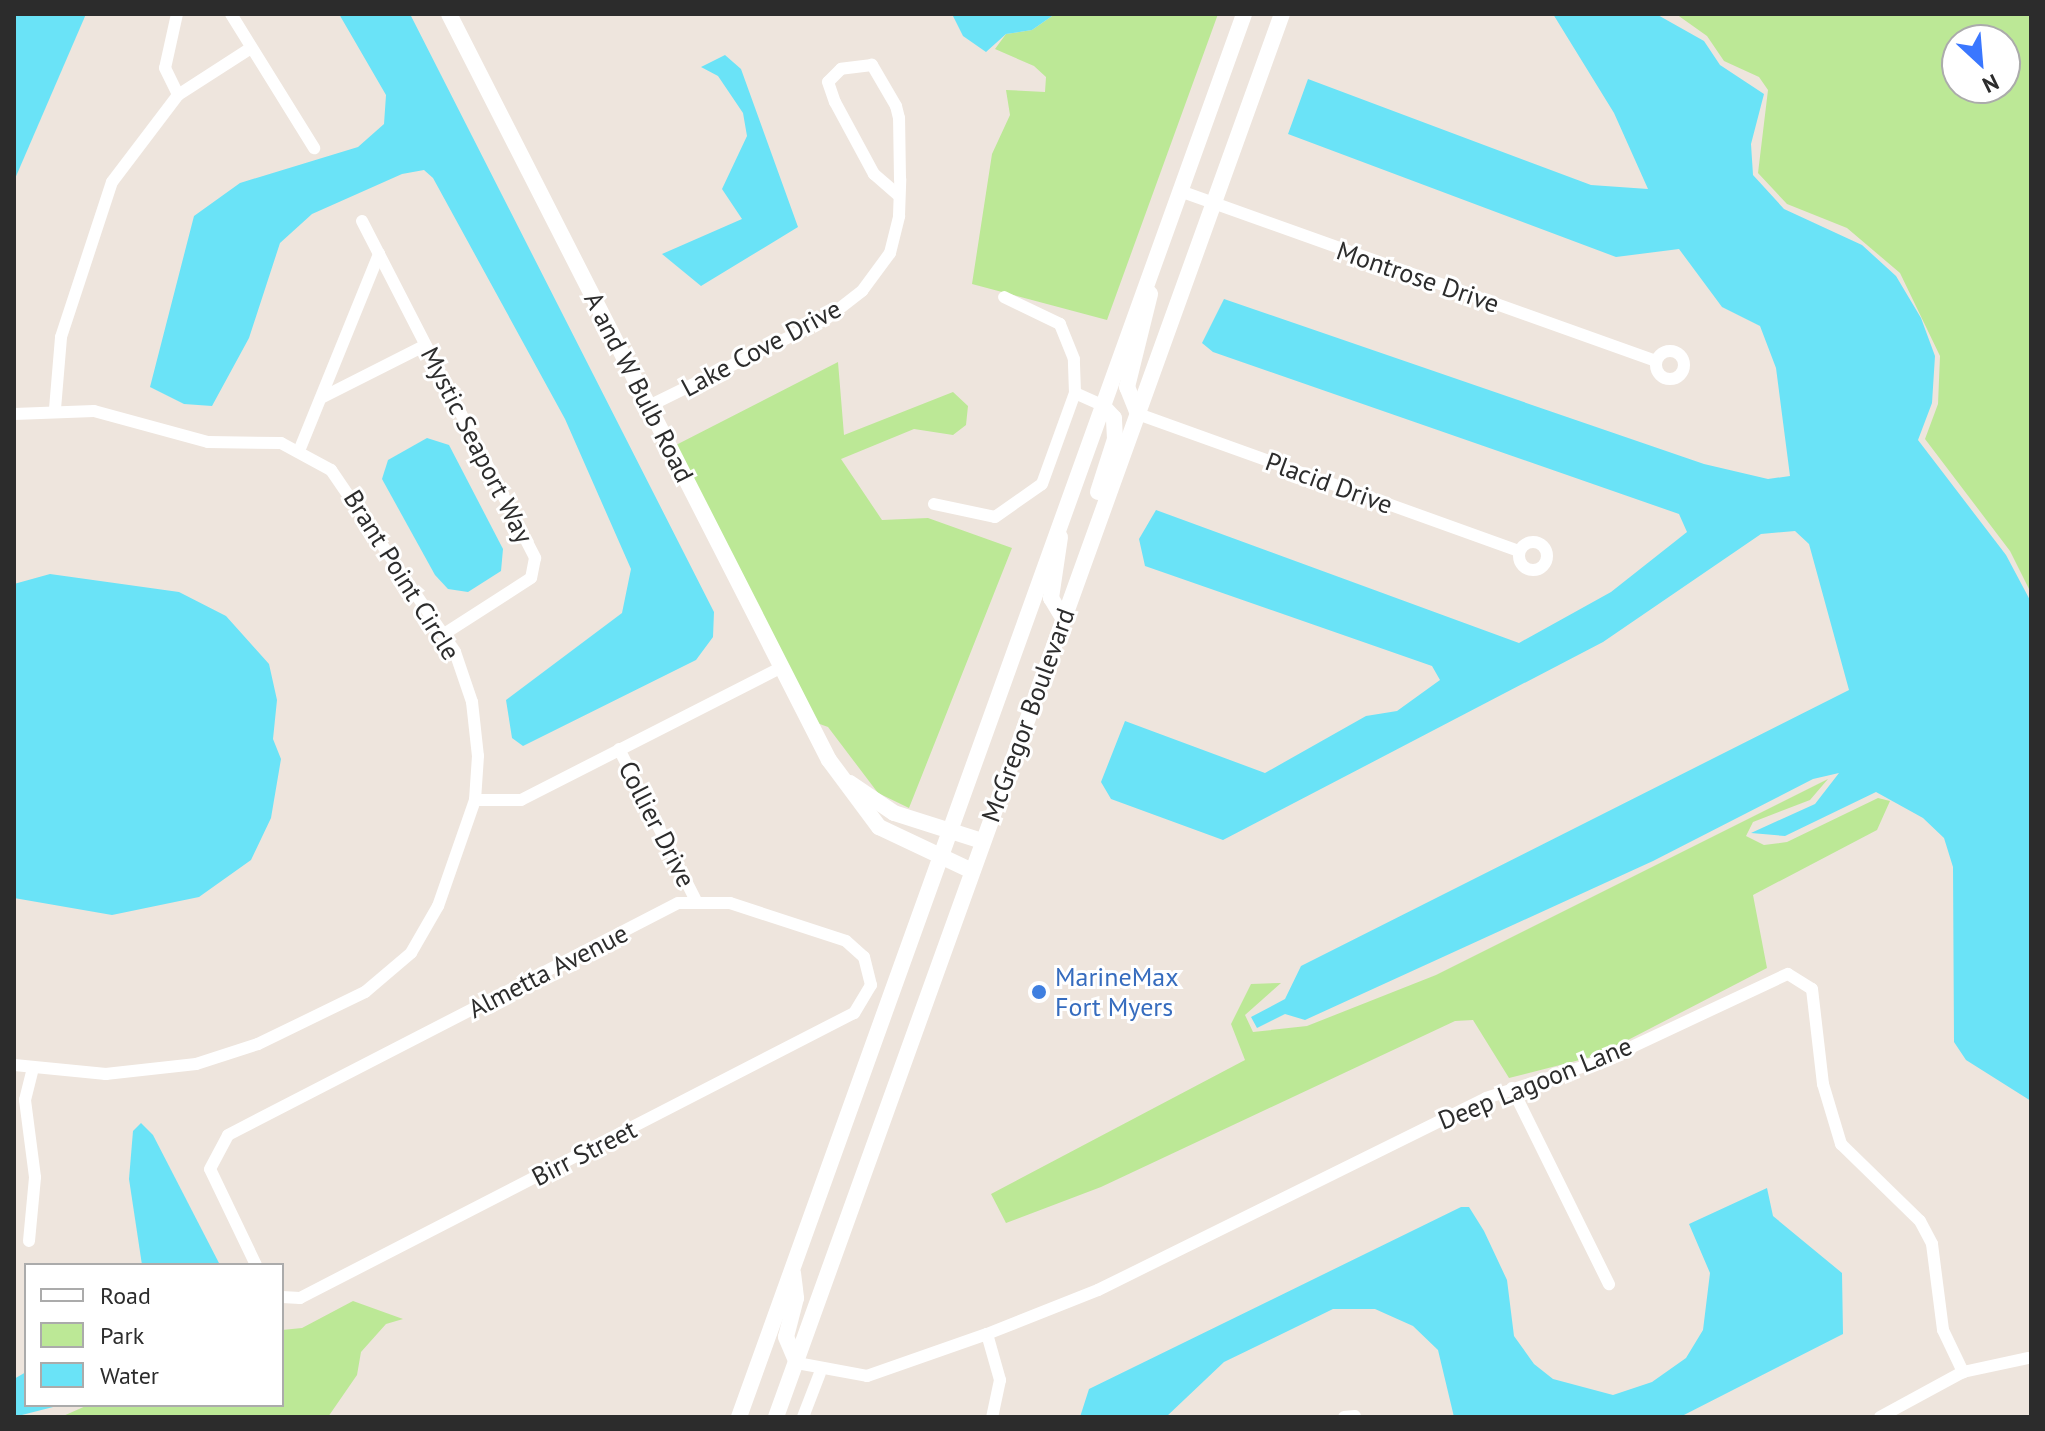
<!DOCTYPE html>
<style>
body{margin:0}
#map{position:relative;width:2045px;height:1431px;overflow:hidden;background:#eee5dd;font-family:"PT Sans",sans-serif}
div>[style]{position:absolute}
.green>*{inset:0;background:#bce896}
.water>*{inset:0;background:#6ae3f7}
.street>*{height:12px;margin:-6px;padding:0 6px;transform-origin:6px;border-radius:6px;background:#fff}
.street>.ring{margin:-6px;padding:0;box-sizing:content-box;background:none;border:12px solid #fff;border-radius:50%}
.secondary>*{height:16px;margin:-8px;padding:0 8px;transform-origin:8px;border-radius:8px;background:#fff}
.dots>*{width:22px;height:22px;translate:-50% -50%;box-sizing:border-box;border:4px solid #fff;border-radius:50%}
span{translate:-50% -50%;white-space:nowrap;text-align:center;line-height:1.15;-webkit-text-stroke:6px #fff;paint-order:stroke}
.street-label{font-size:26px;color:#2c2c2c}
.shop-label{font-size:26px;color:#366cbe}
.left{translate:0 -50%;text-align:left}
.frame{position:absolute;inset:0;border:16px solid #2c2c2c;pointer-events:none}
.legend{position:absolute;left:24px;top:1263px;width:260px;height:144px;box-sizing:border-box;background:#fff;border:2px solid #ababab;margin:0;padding:10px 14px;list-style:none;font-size:24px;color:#2c2c2c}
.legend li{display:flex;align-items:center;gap:16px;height:40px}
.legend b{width:40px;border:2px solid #ababab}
.north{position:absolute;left:1941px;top:24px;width:80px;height:80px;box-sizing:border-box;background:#fff;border:2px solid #ababab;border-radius:50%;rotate:154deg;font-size:22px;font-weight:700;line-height:32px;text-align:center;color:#2c2c2c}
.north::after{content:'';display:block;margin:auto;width:28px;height:36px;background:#3a77ff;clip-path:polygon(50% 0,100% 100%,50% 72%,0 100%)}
</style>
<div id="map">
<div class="green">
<div style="clip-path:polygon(1055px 14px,1218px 14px,1107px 320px,972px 284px,992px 154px,1010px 115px,1006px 90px,1045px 92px,1046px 77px,1034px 66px,995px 49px,1006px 34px,1032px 30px)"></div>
<div style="clip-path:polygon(evenodd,1676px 14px,2031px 14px,2031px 593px,2010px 551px,1925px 439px,1938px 404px,1940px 356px,1900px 273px,1847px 228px,1787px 204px,1758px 173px,1768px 90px,1759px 77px,1724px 61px,1707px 36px,1676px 14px,2005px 40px,2005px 88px,1957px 88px,1957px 40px,2005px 40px)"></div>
<div style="clip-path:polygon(838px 362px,844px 435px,953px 392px,968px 406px,966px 425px,953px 435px,914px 429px,841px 459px,882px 520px,928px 518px,1012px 548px,909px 808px,878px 793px,828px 727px,817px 723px,676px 445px)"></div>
<div style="clip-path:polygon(1828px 779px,1810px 800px,1753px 822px,1746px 836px,1764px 845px,1787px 842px,1878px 798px,1890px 801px,1877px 830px,1753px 895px,1767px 968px,1599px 1055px,1509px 1078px,1473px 1020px,1455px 1021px,1101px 1187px,1006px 1223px,991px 1194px,1245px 1060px,1231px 1024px,1251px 984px,1281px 983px,1245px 1015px,1253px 1032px,1307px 1026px,1436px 975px)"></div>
<div style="clip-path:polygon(353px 1301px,403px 1319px,386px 1324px,361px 1352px,357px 1375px,328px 1417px,61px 1417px,88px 1405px,282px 1405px,282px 1330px,302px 1328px)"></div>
</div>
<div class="water">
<div style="clip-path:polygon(14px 14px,86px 14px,14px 181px)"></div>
<div style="clip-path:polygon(339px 14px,410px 14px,714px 612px,713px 637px,696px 660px,523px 746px,512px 738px,506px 700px,622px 613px,631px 569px,565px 419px,433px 178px,424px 170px,402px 174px,312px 214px,280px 243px,249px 338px,212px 406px,184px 404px,150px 387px,194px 216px,240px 183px,358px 147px,384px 124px,386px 95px)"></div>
<div style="clip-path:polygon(952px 14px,1055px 14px,1032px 30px,1006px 34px,986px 52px,963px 36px)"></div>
<div style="clip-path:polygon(1553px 14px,1656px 14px,1704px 41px,1720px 65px,1764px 94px,1751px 144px,1753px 175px,1784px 209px,1862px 245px,1896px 276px,1921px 318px,1935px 356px,1932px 403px,1918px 440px,2006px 555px,2031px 602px,2031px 1101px,1966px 1060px,1954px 1042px,1953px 867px,1944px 838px,1923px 818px,1876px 792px,1785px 836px,1751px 833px,1815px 804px,1839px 773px,1813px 779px,1653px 861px,1305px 1020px,1285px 1014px,1257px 1028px,1251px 1017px,1285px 999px,1301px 966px,1849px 690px,1809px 544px,1795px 531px,1761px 534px,1603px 642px,1223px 840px,1111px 799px,1101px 782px,1125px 721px,1265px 773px,1366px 716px,1397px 711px,1440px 680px,1432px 666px,1145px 566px,1139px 539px,1156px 510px,1519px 643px,1611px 592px,1687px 532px,1679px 514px,1213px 352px,1202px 343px,1224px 299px,1704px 464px,1768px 479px,1790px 476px,1776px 368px,1760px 326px,1722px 307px,1679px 249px,1616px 257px,1288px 134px,1308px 79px,1591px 185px,1648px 189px,1614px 113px)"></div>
<div style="clip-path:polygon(725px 55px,741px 69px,798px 227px,701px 286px,662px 254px,742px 219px,722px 189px,747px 136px,743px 113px,718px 76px,701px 67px)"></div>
<div style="clip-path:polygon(427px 438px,449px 445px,503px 549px,501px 571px,468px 592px,448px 589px,435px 575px,382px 479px,388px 460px)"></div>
<div style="clip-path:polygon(50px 574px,179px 592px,226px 616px,269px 664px,277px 700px,273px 739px,281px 759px,271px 818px,251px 860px,199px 897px,112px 915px,14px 898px,14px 584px)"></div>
<div style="clip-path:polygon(141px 1123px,153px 1135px,220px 1265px,142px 1265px,129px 1179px,133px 1131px)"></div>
<div style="clip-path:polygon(1767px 1188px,1773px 1216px,1842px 1273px,1843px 1334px,1680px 1417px,1454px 1417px,1438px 1350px,1413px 1326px,1375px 1309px,1333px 1309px,1224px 1362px,1166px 1417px,1080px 1417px,1089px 1389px,1461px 1207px,1469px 1207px,1484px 1231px,1507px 1280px,1514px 1336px,1534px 1364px,1553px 1379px,1613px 1395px,1652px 1382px,1686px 1358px,1703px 1330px,1710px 1273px,1689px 1224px)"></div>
<div style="clip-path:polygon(26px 1372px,26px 1405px,61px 1405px,14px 1417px,14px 1379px)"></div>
</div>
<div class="street">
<div style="left:177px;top:14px;width:55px;rotate:102.5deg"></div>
<div style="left:165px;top:68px;width:30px;rotate:64deg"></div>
<div style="left:231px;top:14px;width:158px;rotate:58.2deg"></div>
<div style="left:1180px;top:191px;width:505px;rotate:19.65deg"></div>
<div style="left:362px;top:221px;width:379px;rotate:62.8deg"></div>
<div style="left:535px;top:558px;width:20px;rotate:101deg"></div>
<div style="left:531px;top:578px;width:103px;rotate:147.2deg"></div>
<div class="ring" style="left:1656px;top:351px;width:16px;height:16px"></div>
<div style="left:1075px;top:393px;width:30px;rotate:24deg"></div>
<div style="left:323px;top:397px;width:115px;rotate:-26.8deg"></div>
<div style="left:649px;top:406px;width:197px;rotate:-26.2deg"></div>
<div style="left:826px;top:319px;width:46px;rotate:-37.9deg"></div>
<div style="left:862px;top:291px;width:47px;rotate:-53.6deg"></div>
<div style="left:890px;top:253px;width:38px;rotate:-76deg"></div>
<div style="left:899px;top:216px;width:37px;rotate:-88deg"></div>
<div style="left:900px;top:179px;width:61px;rotate:-90.9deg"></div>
<div style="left:899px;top:118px;width:12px;rotate:-104deg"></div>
<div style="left:896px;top:106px;width:48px;rotate:-120.3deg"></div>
<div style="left:872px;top:65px;width:31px;rotate:173deg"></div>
<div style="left:841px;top:69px;width:18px;rotate:135deg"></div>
<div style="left:828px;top:82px;width:21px;rotate:71deg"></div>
<div style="left:835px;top:102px;width:82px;rotate:61.6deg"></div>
<div style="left:874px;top:174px;width:33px;rotate:41deg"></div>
<div style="left:55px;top:409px;width:72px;rotate:-85.2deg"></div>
<div style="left:61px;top:337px;width:163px;rotate:-71.8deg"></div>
<div style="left:112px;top:182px;width:109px;rotate:-52.8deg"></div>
<div style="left:178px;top:95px;width:87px;rotate:-32.8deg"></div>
<div style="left:14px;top:414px;width:80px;rotate:-2.1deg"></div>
<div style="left:94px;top:411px;width:118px;rotate:15.2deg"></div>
<div style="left:208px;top:442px;width:73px;rotate:0.8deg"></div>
<div style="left:281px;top:443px;width:57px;rotate:28.4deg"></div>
<div style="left:331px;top:470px;width:220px;rotate:55.7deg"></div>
<div style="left:455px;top:652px;width:53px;rotate:71.2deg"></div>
<div style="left:472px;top:702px;width:54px;rotate:83.7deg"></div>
<div style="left:478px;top:756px;width:44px;rotate:93.9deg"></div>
<div style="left:475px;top:800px;width:112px;rotate:109.2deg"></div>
<div style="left:438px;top:906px;width:54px;rotate:119.9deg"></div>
<div style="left:411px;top:953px;width:60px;rotate:139.7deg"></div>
<div style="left:365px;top:992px;width:119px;rotate:154.1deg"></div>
<div style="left:258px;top:1044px;width:65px;rotate:162.1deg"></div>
<div style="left:196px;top:1064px;width:91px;rotate:173.7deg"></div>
<div style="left:106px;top:1074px;width:92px;rotate:-174.4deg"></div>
<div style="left:1138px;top:414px;width:405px;rotate:19.8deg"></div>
<div style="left:299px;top:451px;width:213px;rotate:-67.9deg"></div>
<div style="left:934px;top:504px;width:62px;rotate:12deg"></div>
<div style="left:995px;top:517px;width:57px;rotate:-35.1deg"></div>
<div style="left:1042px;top:484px;width:97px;rotate:-70.1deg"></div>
<div style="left:1075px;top:393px;width:34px;rotate:-92deg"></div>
<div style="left:1074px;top:359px;width:38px;rotate:-112deg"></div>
<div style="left:1060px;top:324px;width:62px;rotate:-154.3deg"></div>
<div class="ring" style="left:1519px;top:542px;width:16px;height:16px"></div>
<div style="left:619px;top:749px;width:168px;rotate:63.1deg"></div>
<div style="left:475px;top:800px;width:46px"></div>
<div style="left:521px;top:800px;width:293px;rotate:-27deg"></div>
<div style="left:1512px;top:1088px;width:219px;rotate:63.7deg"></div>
<div style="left:29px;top:1241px;width:64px;rotate:-84.6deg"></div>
<div style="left:35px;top:1177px;width:78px;rotate:-97.4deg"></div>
<div style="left:25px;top:1100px;width:32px;rotate:-76deg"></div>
<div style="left:256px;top:1265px;width:106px;rotate:-115.6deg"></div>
<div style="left:210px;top:1169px;width:38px;rotate:-62deg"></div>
<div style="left:228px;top:1135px;width:506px;rotate:-27.27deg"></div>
<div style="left:678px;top:903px;width:52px"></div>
<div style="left:730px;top:903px;width:122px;rotate:18.1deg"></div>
<div style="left:846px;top:941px;width:24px;rotate:42deg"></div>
<div style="left:864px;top:957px;width:29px;rotate:76deg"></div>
<div style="left:871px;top:985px;width:33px;rotate:121deg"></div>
<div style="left:854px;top:1013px;width:623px;rotate:152.78deg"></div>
<div style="left:300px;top:1298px;width:18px;rotate:-177deg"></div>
<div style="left:987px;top:1334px;width:48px;rotate:74.2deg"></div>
<div style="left:1000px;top:1380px;width:38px;rotate:102deg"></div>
<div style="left:797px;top:1363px;width:71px;rotate:10.5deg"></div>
<div style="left:867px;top:1376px;width:127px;rotate:-19.3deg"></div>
<div style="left:987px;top:1334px;width:119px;rotate:-21.6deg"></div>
<div style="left:1098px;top:1290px;width:433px;rotate:-26.3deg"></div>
<div style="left:1486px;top:1098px;width:124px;rotate:-17.9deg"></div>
<div style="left:1604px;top:1060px;width:203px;rotate:-25.1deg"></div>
<div style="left:1788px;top:974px;width:28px;rotate:32deg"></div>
<div style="left:1812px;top:989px;width:96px;rotate:83.4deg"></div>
<div style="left:1823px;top:1084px;width:63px;rotate:73.3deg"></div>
<div style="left:1841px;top:1144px;width:110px;rotate:44.3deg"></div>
<div style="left:1920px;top:1221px;width:26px;rotate:62deg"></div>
<div style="left:1932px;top:1244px;width:87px;rotate:82.7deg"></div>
<div style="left:1943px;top:1330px;width:47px;rotate:64.5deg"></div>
<div style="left:803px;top:1417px;width:47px;rotate:-68.9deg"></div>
<div style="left:1344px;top:1417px;width:11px;rotate:-5deg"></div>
<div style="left:1880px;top:1417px;width:94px;rotate:-28.5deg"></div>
<div style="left:1963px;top:1372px;width:66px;rotate:-12.2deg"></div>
</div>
<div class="secondary">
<div style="left:449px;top:14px;width:837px;rotate:63.01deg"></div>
<div style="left:829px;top:760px;width:84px;rotate:53.3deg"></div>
<div style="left:879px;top:827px;width:103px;rotate:25.3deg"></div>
<div style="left:1138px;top:414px;width:29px;rotate:-112deg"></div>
<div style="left:1127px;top:387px;width:96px;rotate:-76.1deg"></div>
<div style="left:1098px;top:492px;width:56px;rotate:-72.2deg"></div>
<div style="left:1115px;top:439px;width:21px;rotate:-93deg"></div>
<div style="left:1114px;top:418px;width:18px;rotate:-133deg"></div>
<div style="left:1060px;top:537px;width:62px;rotate:98.4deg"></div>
<div style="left:1051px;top:598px;width:23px;rotate:59deg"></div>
<div style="left:850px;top:783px;width:53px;rotate:34.3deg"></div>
<div style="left:894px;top:813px;width:92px;rotate:17.7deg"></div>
<div style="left:793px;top:1273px;width:25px;rotate:83deg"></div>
<div style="left:796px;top:1298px;width:40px;rotate:104.4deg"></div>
<div style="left:786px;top:1337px;width:28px;rotate:67deg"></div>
<div style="left:739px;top:1417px;width:1491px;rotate:-70.2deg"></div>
<div style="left:776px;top:1417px;width:1491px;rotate:-70.17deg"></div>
</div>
<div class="dots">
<div style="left:1039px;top:992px;background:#3f7fe0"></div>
</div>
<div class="street-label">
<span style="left:1418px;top:277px;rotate:19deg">Montrose Drive</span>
<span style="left:761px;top:348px;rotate:-28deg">Lake Cove Drive</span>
<span style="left:639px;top:387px;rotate:63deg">A and W Bulb Road</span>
<span style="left:477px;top:445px;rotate:63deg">Mystic Seaport Way</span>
<span style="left:1329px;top:483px;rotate:20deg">Placid Drive</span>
<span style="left:402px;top:575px;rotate:58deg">Brant Point Circle</span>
<span style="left:1028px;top:715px;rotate:-70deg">McGregor Boulevard</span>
<span style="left:657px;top:824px;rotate:63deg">Collier Drive</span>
<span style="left:548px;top:971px;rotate:-27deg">Almetta Avenue</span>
<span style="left:1535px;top:1083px;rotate:-22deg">Deep Lagoon Lane</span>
<span style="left:584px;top:1153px;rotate:-27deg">Birr Street</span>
</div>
<div class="shop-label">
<span class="left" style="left:1055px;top:992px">MarineMax<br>Fort Myers</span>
</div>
<div class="frame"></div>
<ul class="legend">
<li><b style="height:10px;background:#fff"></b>Road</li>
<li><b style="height:22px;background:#bce896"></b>Park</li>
<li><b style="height:22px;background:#6ae3f7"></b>Water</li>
</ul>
<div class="north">N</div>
</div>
